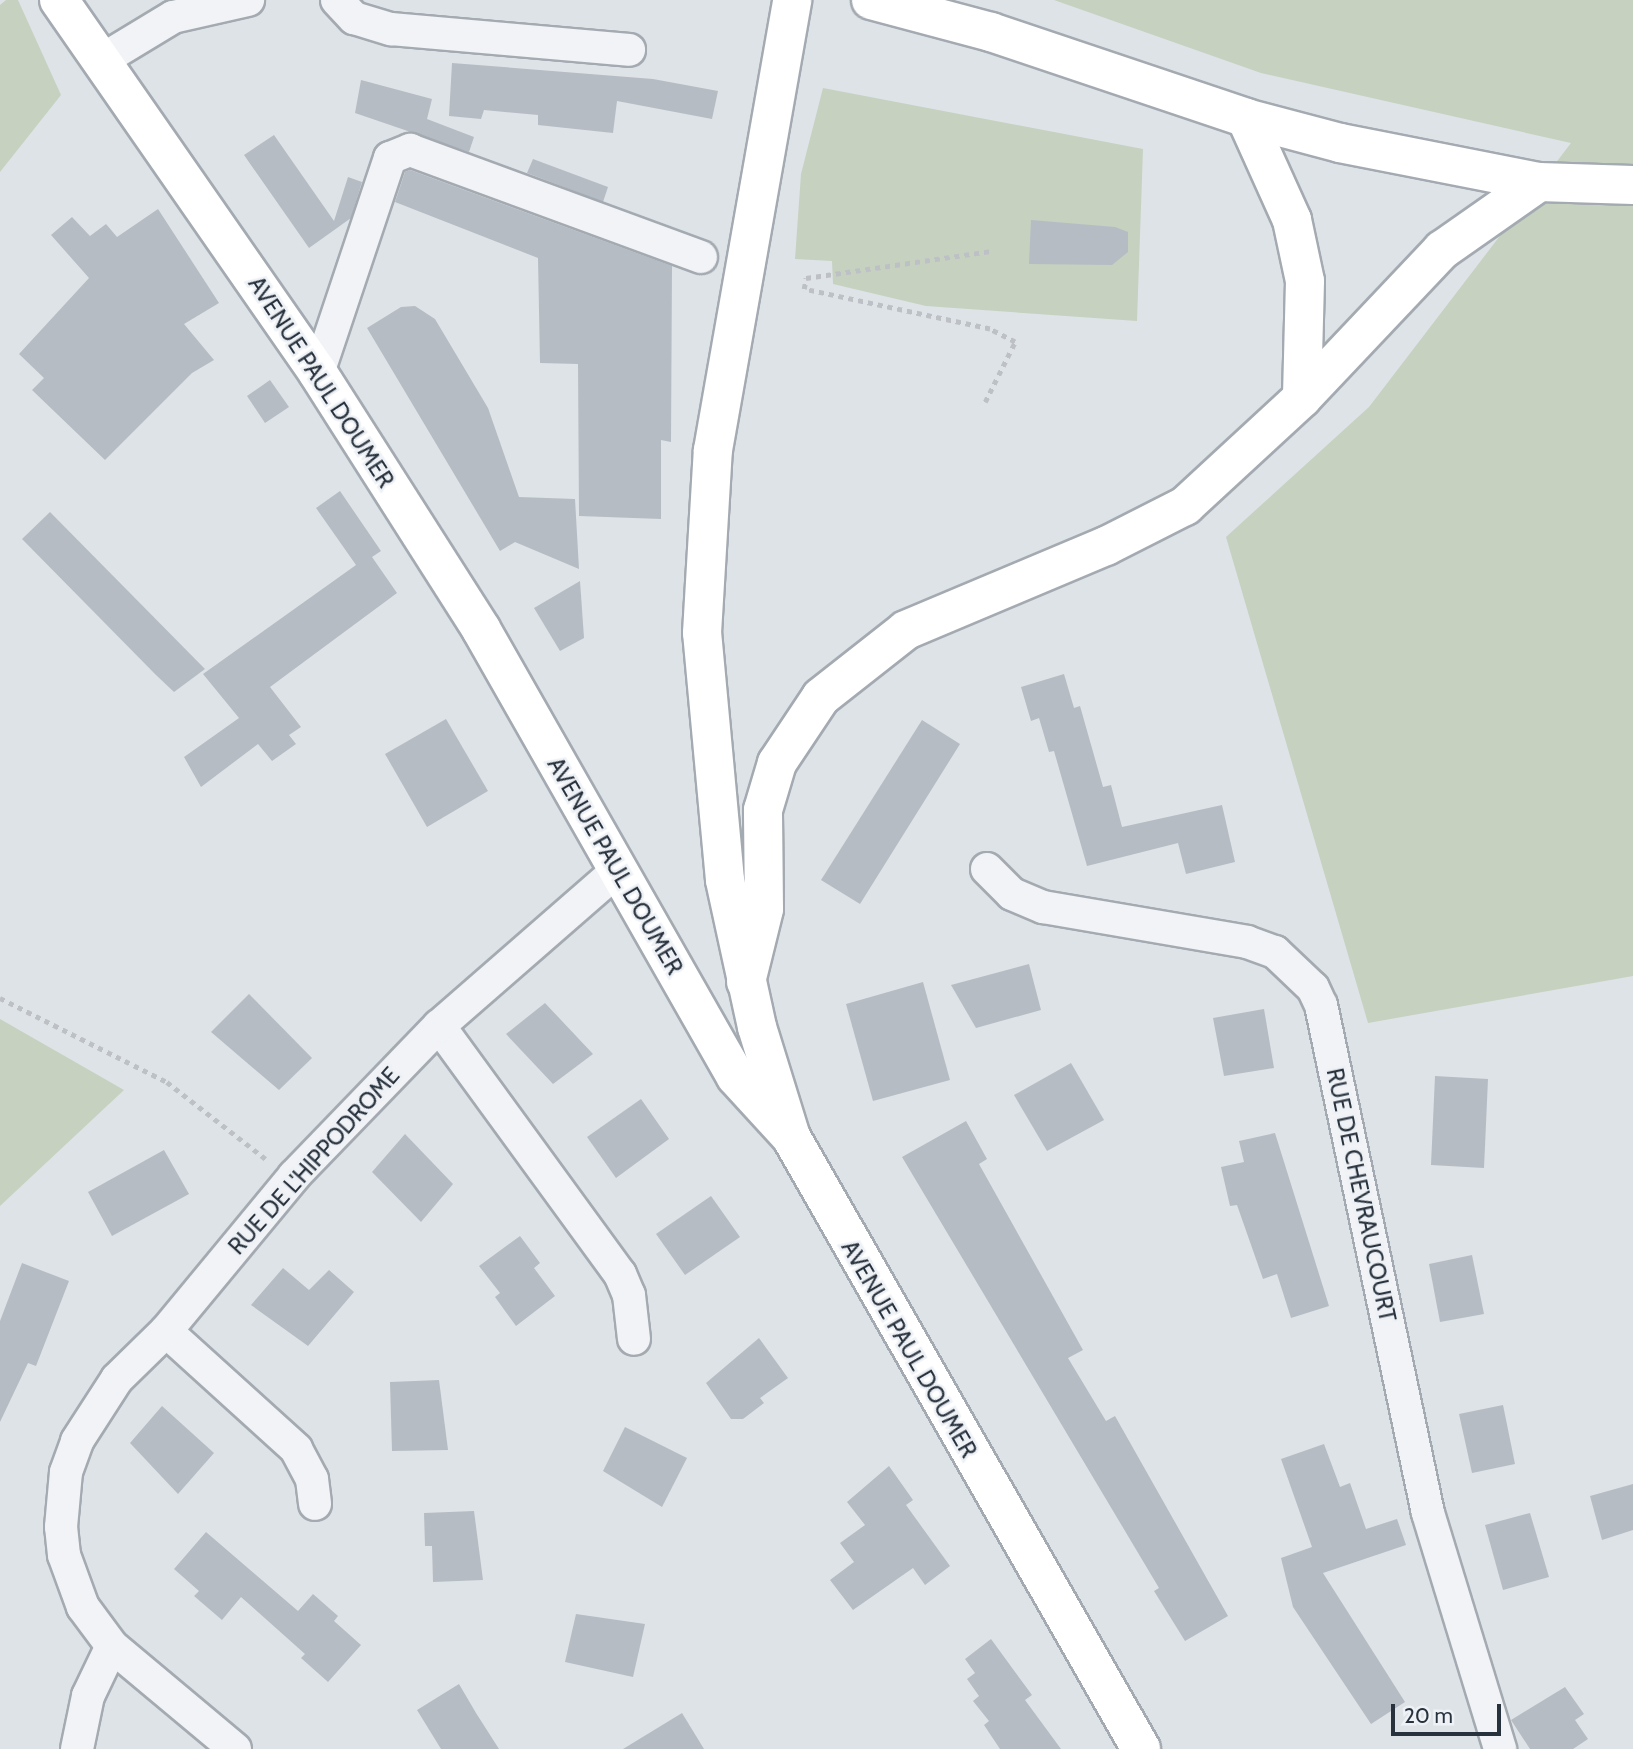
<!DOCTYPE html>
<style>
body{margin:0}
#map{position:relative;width:1633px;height:1749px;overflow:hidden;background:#dee3e7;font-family:Cabin,sans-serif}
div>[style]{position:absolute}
.green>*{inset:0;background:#c6d1c0}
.building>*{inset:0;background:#b6bcc4}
.path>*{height:4.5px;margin-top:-2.25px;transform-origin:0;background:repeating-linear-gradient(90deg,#bdc1c6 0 5px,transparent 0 10px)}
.roads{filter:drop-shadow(2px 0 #a4aab1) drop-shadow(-2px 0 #a4aab1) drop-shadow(0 2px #a4aab1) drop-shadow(0 -2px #a4aab1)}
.street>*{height:32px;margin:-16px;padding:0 16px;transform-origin:16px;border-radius:16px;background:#f1f3f6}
.secondary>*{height:38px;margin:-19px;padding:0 19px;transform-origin:19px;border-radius:19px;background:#fff}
.primary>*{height:38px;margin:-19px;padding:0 19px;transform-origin:19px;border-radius:19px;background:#fff}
span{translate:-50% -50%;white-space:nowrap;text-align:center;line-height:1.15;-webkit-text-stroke:5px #eef1f5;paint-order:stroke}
.street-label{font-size:23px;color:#28323d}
.scale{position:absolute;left:1391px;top:1704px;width:110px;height:32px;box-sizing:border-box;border:4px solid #28323d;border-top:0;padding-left:9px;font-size:21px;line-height:24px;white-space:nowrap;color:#28323d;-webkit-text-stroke:5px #eef1f5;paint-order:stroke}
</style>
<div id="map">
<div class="green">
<div style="clip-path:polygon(6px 0,18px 0,61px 95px,0 172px,0 5px)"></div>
<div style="clip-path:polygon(1054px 0,1633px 0,1633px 976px,1368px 1023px,1226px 537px,1369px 407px,1571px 143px,1261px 73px)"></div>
<div style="clip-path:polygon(823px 88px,1143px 149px,1137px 321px,926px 306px,833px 284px,832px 261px,795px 259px,801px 174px)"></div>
<div style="clip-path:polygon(0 1019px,124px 1090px,0 1206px)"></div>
</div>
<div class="building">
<div style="clip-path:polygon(452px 63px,653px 79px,718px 91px,712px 119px,617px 101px,613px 133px,538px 125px,538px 115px,484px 110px,481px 119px,449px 116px)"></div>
<div style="clip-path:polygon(361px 80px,432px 99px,427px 119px,474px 137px,469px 152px,355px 113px)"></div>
<div style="clip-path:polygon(274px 135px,334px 221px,348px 177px,362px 182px,351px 218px,309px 248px,244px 155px)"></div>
<div style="clip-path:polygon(533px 159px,608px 187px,603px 202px,527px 173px)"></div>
<div style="clip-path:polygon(410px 170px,672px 266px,671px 442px,661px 440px,661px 519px,579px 516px,578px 364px,540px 363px,538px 258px,395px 202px,405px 172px)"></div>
<div style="clip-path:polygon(158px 209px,219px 303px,184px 324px,214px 360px,192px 373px,105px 460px,32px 390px,44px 378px,19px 354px,89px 278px,51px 235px,72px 217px,90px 236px,106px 224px,117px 237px)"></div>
<div style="clip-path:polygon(1031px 220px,1115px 227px,1128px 232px,1128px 252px,1112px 265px,1029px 264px)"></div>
<div style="clip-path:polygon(415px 306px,435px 319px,488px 408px,519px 497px,575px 499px,579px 569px,515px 542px,500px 551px,367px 328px,401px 307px)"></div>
<div style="clip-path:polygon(270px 380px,289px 407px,265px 423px,247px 396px)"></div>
<div style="clip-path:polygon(340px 491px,381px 551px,372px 557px,397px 593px,270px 687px,301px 727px,289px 735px,296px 744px,272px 761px,258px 744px,201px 787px,184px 757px,239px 718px,203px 674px,356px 565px,316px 508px)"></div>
<div style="clip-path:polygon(50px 512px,205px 669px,174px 692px,156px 675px,22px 539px)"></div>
<div style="clip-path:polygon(580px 581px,584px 638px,560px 651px,534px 608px)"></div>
<div style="clip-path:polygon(1064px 674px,1074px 708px,1080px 706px,1103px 787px,1111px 785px,1122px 827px,1222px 805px,1235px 862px,1186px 874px,1178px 843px,1087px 866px,1054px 751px,1049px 752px,1039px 718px,1031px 721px,1021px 687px)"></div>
<div style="clip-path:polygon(446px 719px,488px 791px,427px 827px,385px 754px)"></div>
<div style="clip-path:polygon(922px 720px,960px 744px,860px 904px,821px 880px)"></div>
<div style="clip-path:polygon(1029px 964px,1041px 1010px,976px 1028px,951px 985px)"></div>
<div style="clip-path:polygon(923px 982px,950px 1080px,873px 1101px,846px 1004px)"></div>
<div style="clip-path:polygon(249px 994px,312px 1058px,279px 1090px,211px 1032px)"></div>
<div style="clip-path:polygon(545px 1003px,593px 1054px,553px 1084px,506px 1034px)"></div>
<div style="clip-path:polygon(1264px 1009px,1274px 1068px,1224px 1076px,1213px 1018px)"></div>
<div style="clip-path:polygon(1071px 1063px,1104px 1120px,1047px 1151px,1014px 1095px)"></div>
<div style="clip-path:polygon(1435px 1076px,1488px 1079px,1484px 1168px,1431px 1165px)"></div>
<div style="clip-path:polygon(641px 1099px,669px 1139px,616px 1178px,587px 1137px)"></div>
<div style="clip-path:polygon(966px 1121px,987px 1159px,979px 1164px,1083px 1350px,1068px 1358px,1106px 1421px,1115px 1416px,1228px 1616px,1185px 1641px,1154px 1591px,1159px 1588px,902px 1157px)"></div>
<div style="clip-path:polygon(1275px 1133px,1329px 1306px,1291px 1318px,1277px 1274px,1263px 1279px,1237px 1205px,1230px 1206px,1221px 1167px,1244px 1162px,1239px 1141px)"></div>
<div style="clip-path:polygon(405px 1134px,453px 1184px,421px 1222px,372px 1172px)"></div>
<div style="clip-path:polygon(164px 1150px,189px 1194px,112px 1236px,88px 1192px)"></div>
<div style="clip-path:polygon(711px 1196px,740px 1237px,685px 1275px,656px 1234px)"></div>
<div style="clip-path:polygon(520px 1236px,540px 1263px,534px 1268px,555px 1296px,516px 1326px,495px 1297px,500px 1293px,479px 1266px)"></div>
<div style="clip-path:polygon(1472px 1255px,1484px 1314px,1440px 1322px,1429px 1264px)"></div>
<div style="clip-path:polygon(22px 1263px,69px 1281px,36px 1366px,28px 1363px,0 1422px,0 1321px)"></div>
<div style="clip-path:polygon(283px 1268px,309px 1290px,329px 1270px,354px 1292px,308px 1346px,251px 1305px)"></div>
<div style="clip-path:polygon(759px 1338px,788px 1378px,760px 1398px,764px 1403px,743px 1419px,731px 1419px,706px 1383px)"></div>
<div style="clip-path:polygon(439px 1380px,448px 1450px,392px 1451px,390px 1382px)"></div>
<div style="clip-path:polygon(1503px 1405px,1515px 1464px,1472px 1473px,1459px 1414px)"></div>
<div style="clip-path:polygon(162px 1406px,214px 1453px,178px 1494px,130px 1443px)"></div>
<div style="clip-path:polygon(625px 1427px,687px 1458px,662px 1507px,603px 1471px)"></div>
<div style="clip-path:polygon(1324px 1444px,1340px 1487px,1350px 1483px,1366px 1529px,1397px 1519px,1406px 1545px,1323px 1573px,1405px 1702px,1371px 1724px,1293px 1607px,1281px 1558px,1312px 1547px,1281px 1459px)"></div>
<div style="clip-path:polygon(889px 1466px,913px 1500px,906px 1505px,950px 1566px,925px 1585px,913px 1568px,853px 1610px,830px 1580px,854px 1562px,840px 1543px,865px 1525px,847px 1502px)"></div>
<div style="clip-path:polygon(1633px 1484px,1633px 1530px,1602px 1540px,1590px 1496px)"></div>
<div style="clip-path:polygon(474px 1511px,483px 1580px,433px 1582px,432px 1546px,425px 1546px,424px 1513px)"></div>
<div style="clip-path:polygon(1530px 1513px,1549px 1577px,1503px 1590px,1485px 1525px)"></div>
<div style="clip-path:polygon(206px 1532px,298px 1611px,313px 1594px,338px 1616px,334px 1621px,361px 1645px,328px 1682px,301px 1658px,305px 1654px,241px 1597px,222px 1620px,194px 1596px,199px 1591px,174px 1569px)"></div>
<div style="clip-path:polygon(576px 1614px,645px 1624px,633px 1677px,565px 1662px)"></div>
<div style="clip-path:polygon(991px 1639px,1032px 1695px,1025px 1700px,1061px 1749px,1000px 1749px,984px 1725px,989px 1721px,973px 1701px,979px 1696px,967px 1679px,975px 1673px,965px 1659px)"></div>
<div style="clip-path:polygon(459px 1684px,476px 1713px,499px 1749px,441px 1749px,417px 1710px)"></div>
<div style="clip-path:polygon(1565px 1687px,1584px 1714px,1575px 1720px,1588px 1739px,1573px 1749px,1530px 1749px,1511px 1720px)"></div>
<div style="clip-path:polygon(682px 1713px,704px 1749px,623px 1749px)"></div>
</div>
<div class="path">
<div style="left:985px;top:402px;width:67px;rotate:-63.4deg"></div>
<div style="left:1015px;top:342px;width:28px;rotate:-153deg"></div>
<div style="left:990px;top:329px;width:190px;rotate:-167.9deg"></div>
<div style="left:804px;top:289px;width:11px;rotate:-80deg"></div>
<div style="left:806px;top:278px;width:188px;rotate:-8.3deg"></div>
<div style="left:0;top:998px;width:187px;rotate:26.7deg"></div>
<div style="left:167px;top:1082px;width:125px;rotate:37.9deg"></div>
</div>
<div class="roads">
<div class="street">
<div style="left:337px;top:0;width:25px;rotate:47deg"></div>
<div style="left:354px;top:18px;width:39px;rotate:17deg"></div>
<div style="left:391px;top:29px;width:239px;rotate:5deg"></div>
<div style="left:102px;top:60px;width:83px;rotate:-31.2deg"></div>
<div style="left:173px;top:17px;width:77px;rotate:-12.8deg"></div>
<div style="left:318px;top:373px;width:227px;rotate:-71.5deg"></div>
<div style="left:390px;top:158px;width:22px;rotate:-22deg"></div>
<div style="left:410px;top:150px;width:310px;rotate:20.2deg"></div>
<div style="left:987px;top:869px;width:35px;rotate:45deg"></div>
<div style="left:1012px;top:894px;width:34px;rotate:23deg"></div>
<div style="left:1043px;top:907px;width:207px;rotate:9.7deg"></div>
<div style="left:1247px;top:942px;width:30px;rotate:20deg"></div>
<div style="left:1275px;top:952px;width:52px;rotate:43.5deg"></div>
<div style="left:1313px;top:988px;width:19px;rotate:65deg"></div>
<div style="left:1321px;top:1005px;width:519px;rotate:78.11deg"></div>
<div style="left:1428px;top:1513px;width:247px;rotate:73deg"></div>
<div style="left:439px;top:1026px;width:307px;rotate:53.9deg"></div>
<div style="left:620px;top:1274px;width:23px;rotate:67deg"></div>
<div style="left:629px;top:1295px;width:44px;rotate:83.5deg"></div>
<div style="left:166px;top:1331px;width:176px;rotate:42.2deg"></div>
<div style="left:296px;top:1449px;width:34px;rotate:62deg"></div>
<div style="left:312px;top:1479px;width:25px;rotate:83deg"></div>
<div style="left:77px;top:1749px;width:54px;rotate:-78.3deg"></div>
<div style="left:88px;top:1696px;width:55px;rotate:-64.4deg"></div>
<div style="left:235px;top:1749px;width:160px;rotate:-140.1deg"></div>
<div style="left:112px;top:1646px;width:49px;rotate:-126.6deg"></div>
<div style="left:83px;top:1607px;width:55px;rotate:-110.1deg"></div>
<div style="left:64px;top:1555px;width:28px;rotate:-96deg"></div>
<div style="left:61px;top:1527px;width:55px;rotate:-84.8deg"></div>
<div style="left:66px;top:1472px;width:33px;rotate:-70deg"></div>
<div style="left:77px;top:1441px;width:74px;rotate:-57.2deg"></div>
<div style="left:117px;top:1379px;width:69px;rotate:-44.4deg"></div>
<div style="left:166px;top:1331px;width:201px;rotate:-50.4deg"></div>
<div style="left:294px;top:1176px;width:209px;rotate:-46deg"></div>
<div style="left:439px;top:1026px;width:237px;rotate:-41.1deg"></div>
</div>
<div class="secondary">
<div style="left:791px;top:1137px;width:115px;rotate:-107.2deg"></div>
<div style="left:757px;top:1027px;width:150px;rotate:-102.3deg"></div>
<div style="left:725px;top:880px;width:248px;rotate:-95.3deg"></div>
<div style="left:702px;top:633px;width:183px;rotate:-86.6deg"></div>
<div style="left:713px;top:450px;width:457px;rotate:-80deg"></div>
</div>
<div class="primary">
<div style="left:59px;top:0;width:454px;rotate:55.2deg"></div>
<div style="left:318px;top:373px;width:303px;rotate:57.5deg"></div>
<div style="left:481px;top:629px;width:515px;rotate:60.35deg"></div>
<div style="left:736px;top:1077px;width:81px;rotate:47.5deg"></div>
<div style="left:791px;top:1137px;width:705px;rotate:60.23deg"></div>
<div style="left:871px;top:0;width:124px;rotate:14.9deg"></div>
<div style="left:991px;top:32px;width:269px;rotate:18.6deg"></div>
<div style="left:1246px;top:118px;width:97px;rotate:14.9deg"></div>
<div style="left:1340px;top:143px;width:203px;rotate:11.1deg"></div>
<div style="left:1539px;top:182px;width:94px;rotate:1.8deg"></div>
<div style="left:1246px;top:118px;width:112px;rotate:65.7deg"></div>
<div style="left:1292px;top:220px;width:62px;rotate:78deg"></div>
<div style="left:1305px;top:281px;width:117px;rotate:91.5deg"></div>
<div style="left:746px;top:982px;width:75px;rotate:-76.1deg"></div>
<div style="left:764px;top:909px;width:99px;rotate:-90.6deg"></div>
<div style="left:763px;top:810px;width:49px;rotate:-73.4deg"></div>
<div style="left:777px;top:763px;width:79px;rotate:-56.3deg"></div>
<div style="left:821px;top:697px;width:108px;rotate:-38.2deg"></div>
<div style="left:906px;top:630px;width:217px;rotate:-22.8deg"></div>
<div style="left:1106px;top:546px;width:89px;rotate:-26.9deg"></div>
<div style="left:1185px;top:506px;width:159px;rotate:-42.7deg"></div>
<div style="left:1302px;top:398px;width:204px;rotate:-46.6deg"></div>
<div style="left:1442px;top:250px;width:118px;rotate:-35deg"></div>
</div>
</div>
<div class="street-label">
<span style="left:321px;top:382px;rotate:57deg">AVENUE PAUL DOUMER</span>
<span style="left:615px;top:866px;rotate:60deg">AVENUE PAUL DOUMER</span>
<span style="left:314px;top:1161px;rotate:-48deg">RUE DE L'HIPPODROME</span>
<span style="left:1361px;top:1195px;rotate:78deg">RUE DE CHEVRAUCOURT</span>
<span style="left:909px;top:1349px;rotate:60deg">AVENUE PAUL DOUMER</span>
</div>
<div class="scale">20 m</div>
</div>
